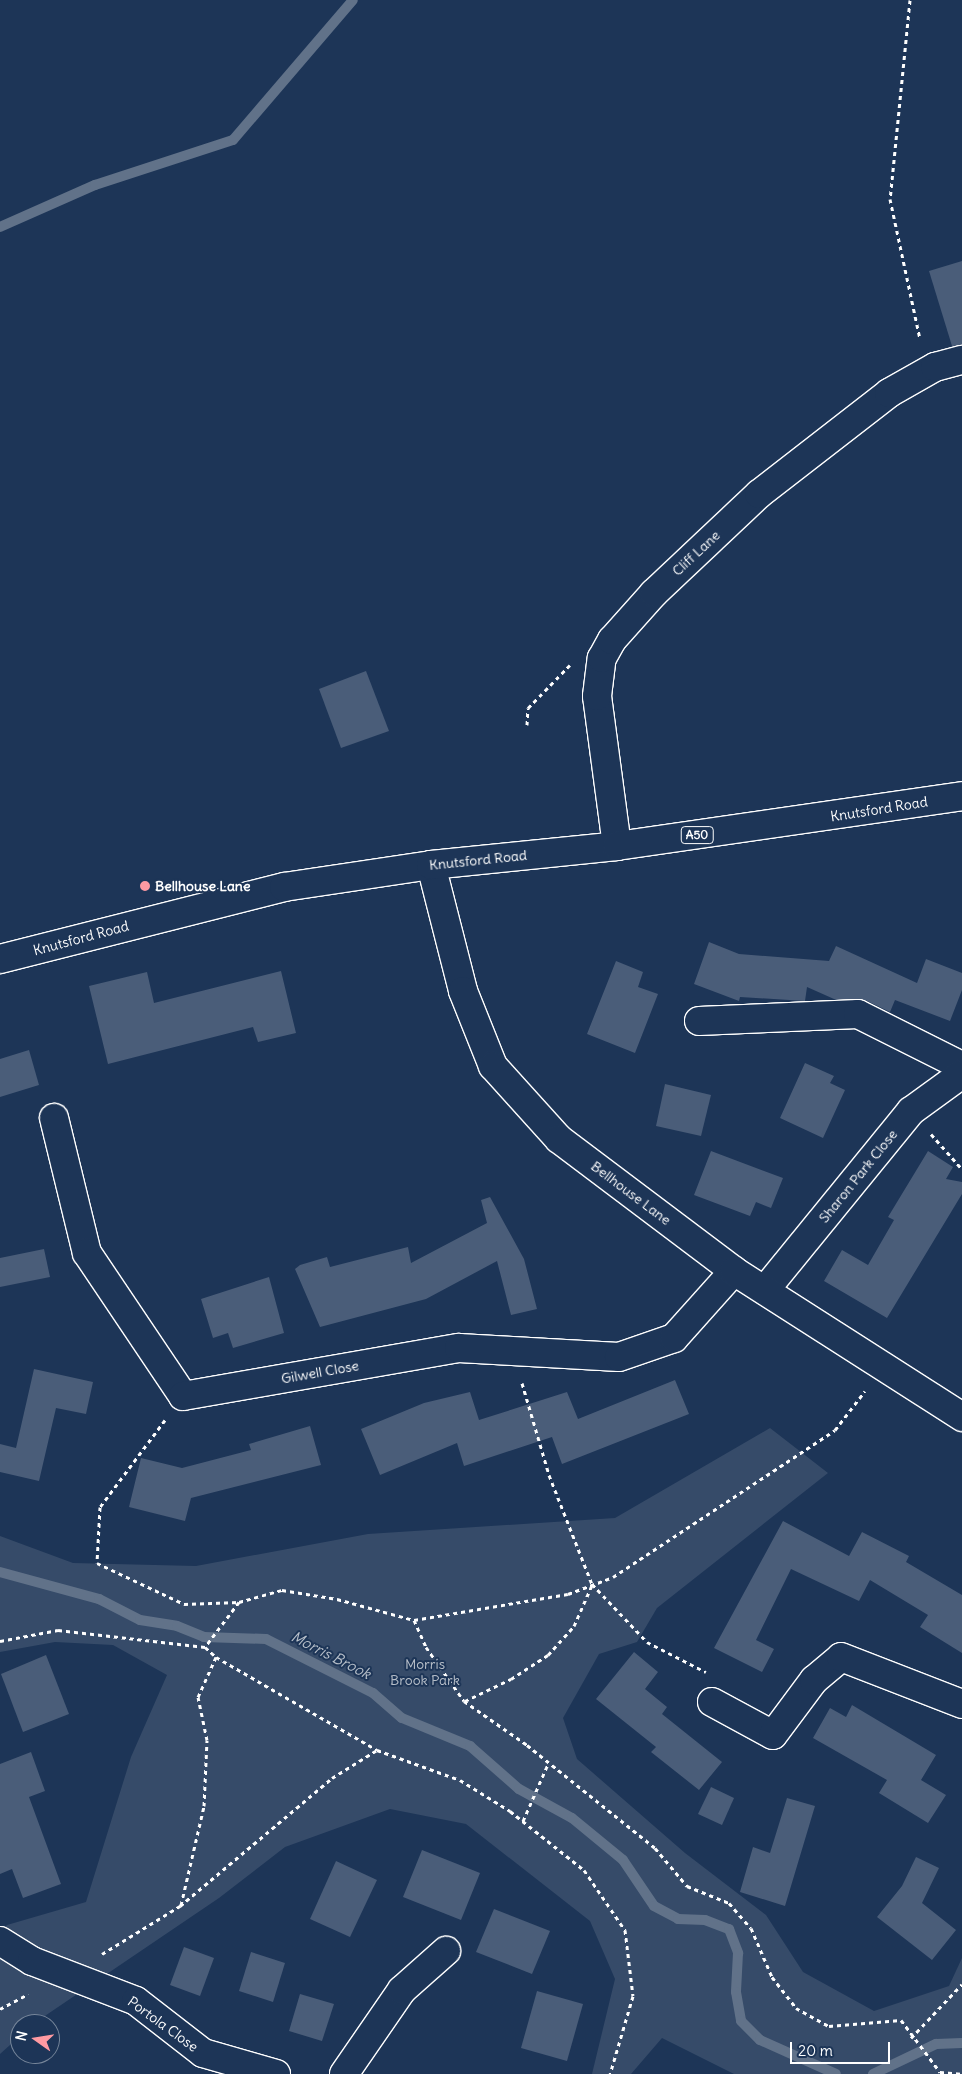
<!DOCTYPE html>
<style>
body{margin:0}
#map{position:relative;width:962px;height:2074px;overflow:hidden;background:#1d3557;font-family:Delius,sans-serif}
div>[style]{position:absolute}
.green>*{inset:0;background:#364b69}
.stream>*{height:10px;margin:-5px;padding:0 5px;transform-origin:5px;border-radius:5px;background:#617289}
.building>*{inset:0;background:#4a5d79}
.path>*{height:3px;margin-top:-1.5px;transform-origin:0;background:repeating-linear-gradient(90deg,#fff 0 4px,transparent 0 8px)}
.roads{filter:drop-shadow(1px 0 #fff) drop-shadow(-1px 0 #fff) drop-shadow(0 1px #fff) drop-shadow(0 -1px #fff)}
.street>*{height:28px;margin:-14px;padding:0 14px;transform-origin:14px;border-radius:14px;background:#1d3557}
.secondary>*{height:28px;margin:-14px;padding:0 14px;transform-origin:14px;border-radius:14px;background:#1d3557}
.highway>*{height:28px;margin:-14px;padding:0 14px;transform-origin:14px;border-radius:14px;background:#1d3557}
.dots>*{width:14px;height:14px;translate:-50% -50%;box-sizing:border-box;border:2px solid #1d3557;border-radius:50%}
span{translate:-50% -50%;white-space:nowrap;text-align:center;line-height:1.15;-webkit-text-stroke:4px #1d3557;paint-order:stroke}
.shield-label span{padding:1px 4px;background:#1d3557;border:1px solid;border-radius:4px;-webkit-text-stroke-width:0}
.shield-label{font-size:12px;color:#fff;font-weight:700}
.street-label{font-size:14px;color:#fff}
.poi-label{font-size:14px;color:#fff;font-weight:700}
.left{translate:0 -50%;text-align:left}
.park-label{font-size:14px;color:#b9c0ca}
.water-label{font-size:15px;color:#b8c0ca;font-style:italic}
.north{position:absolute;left:10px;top:2014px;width:50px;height:50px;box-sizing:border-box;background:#1d3557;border:1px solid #77869a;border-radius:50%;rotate:283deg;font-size:14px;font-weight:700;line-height:20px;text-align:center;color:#fff}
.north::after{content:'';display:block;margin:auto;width:18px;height:22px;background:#ff9aa2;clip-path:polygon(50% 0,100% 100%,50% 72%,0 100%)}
.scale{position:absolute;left:790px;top:2042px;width:100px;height:22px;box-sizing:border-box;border:2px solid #fff;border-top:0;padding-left:6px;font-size:15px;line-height:18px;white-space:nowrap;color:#fff;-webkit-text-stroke:4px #1d3557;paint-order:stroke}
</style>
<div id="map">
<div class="green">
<div style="clip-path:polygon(770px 1428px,828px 1473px,657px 1608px,637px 1642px,599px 1654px,563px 1718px,577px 1759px,685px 1853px,766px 1915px,803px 1972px,874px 2011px,949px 1986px,962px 1958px,962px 2074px,734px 2074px,662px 2038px,631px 2074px,592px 2074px,615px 1979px,590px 1921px,466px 1824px,390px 1809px,285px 1847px,219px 1898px,33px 2024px,20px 2024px,20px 2036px,0 2054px,0 1933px,7px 1925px,86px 1902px,131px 1757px,167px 1675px,113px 1645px,55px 1642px,0 1652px,0 1536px,73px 1563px,196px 1566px,368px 1534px,615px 1518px)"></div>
</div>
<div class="stream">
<div style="left:0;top:227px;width:104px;rotate:-23.9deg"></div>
<div style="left:95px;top:185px;width:145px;rotate:-18.1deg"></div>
<div style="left:233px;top:140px;width:184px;rotate:-49.4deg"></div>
<div style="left:0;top:1572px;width:103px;rotate:15.3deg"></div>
<div style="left:99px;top:1599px;width:46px;rotate:27.1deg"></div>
<div style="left:140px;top:1620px;width:37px;rotate:9deg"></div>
<div style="left:177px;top:1626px;width:29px;rotate:22deg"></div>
<div style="left:204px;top:1637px;width:62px;rotate:1.8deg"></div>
<div style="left:266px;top:1639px;width:120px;rotate:26.8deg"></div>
<div style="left:373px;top:1693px;width:38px;rotate:41deg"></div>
<div style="left:402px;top:1718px;width:74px;rotate:22.4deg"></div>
<div style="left:470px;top:1746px;width:65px;rotate:41.3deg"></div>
<div style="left:519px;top:1789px;width:60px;rotate:28.7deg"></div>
<div style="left:572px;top:1818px;width:66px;rotate:39.5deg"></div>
<div style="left:623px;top:1860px;width:55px;rotate:56deg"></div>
<div style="left:654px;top:1906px;width:27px;rotate:28deg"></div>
<div style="left:678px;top:1919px;width:27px;rotate:2deg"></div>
<div style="left:705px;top:1920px;width:26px;rotate:21deg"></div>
<div style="left:729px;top:1929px;width:26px;rotate:69deg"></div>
<div style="left:738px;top:1953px;width:39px;rotate:93deg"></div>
<div style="left:736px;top:1992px;width:29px;rotate:80deg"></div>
<div style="left:741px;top:2021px;width:27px;rotate:45deg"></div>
<div style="left:760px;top:2040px;width:83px;rotate:24.1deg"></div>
<div style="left:873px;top:2074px;width:70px;rotate:-25.5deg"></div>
<div style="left:936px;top:2044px;width:26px;rotate:-2deg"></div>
</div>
<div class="building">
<div style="clip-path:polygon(962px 261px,962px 345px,952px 346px,929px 271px)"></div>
<div style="clip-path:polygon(366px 671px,389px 731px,341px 748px,319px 689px)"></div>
<div style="clip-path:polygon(709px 942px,739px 954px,829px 961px,836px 946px,917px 983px,926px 959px,962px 973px,962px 990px,950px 1021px,895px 1000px,890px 1012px,865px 1000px,834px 999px,807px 987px,805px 1001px,740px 997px,739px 1001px,694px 984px)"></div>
<div style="clip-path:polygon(616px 961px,643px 972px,638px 987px,658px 994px,635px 1053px,587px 1034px)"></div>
<div style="clip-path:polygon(281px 971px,296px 1033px,258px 1042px,253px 1027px,108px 1064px,89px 986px,147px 972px,154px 1003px)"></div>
<div style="clip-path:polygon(29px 1050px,39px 1085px,0 1097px,0 1059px)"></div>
<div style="clip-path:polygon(805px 1063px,834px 1076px,830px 1083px,845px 1090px,823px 1138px,780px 1118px)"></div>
<div style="clip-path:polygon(665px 1084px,711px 1095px,701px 1136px,656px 1126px)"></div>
<div style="clip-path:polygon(711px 1151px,783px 1178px,771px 1208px,756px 1202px,750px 1216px,694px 1195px)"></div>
<div style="clip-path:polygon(928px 1151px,953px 1167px,946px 1179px,962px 1182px,962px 1194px,887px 1318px,824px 1281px,842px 1250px,868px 1265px,894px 1220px,888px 1217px)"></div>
<div style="clip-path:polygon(490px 1197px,524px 1259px,537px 1309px,511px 1315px,497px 1261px,426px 1299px,320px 1327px,295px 1269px,300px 1265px,327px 1257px,330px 1267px,408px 1247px,411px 1263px,487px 1223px,481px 1200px)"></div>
<div style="clip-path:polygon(44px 1249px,50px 1277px,0 1287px,0 1258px)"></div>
<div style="clip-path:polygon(269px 1277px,284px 1333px,233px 1348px,228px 1333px,213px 1338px,201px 1299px)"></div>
<div style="clip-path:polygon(34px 1369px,93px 1382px,86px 1414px,56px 1408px,39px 1481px,0 1472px,0 1444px,16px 1448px)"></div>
<div style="clip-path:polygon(675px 1380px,689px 1414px,562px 1464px,552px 1437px,464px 1466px,457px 1443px,380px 1475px,361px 1429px,424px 1403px,470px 1392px,479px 1420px,567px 1392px,578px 1419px)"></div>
<div style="clip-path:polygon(310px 1426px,321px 1465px,191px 1498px,185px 1521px,129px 1507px,141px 1458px,182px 1468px,251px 1450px,249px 1444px)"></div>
<div style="clip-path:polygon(783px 1521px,849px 1556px,862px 1532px,909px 1556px,906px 1562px,962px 1595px,962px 1653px,920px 1627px,928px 1615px,870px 1580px,859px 1601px,791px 1569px,756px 1640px,774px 1649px,762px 1672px,714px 1648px)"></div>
<div style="clip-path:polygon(634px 1652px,658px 1672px,645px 1689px,667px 1707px,662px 1714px,722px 1762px,699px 1790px,651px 1752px,656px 1747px,596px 1699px)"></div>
<div style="clip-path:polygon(46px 1655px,69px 1714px,23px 1732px,1px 1674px)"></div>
<div style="clip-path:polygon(852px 1705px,936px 1755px,921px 1780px,946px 1795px,928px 1823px,879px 1793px,887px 1780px,813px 1738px,830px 1708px,846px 1717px)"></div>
<div style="clip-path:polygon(31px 1752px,45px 1791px,29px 1797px,61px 1884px,23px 1898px,12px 1869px,0 1874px,0 1764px)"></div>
<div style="clip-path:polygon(711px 1787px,734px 1798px,722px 1825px,698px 1814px)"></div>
<div style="clip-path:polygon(787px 1798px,815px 1806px,785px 1906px,740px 1892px,753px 1847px,770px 1853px)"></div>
<div style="clip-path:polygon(422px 1850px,480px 1873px,461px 1920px,403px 1897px)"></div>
<div style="clip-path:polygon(916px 1857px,939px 1868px,922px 1903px,956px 1930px,932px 1960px,877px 1917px,902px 1886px)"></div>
<div style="clip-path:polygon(336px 1861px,377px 1880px,350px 1937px,310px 1919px)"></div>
<div style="clip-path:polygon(494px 1909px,550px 1931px,532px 1974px,476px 1952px)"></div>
<div style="clip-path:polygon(184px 1947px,214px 1958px,200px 1996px,170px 1985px)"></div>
<div style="clip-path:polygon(251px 1952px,285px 1963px,273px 2002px,239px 1991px)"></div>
<div style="clip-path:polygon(537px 1991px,583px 2004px,567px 2061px,521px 2048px)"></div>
<div style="clip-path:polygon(300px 1994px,334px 2004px,322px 2041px,289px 2031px)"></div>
</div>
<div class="path">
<div style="left:910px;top:0;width:200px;rotate:95.7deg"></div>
<div style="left:890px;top:199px;width:143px;rotate:77.9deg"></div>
<div style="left:527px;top:725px;width:17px;rotate:-87deg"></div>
<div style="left:528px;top:708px;width:60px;rotate:-45.7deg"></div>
<div style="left:931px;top:1134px;width:47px;rotate:48.5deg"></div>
<div style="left:522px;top:1383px;width:96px;rotate:73.6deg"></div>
<div style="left:549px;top:1475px;width:117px;rotate:68.5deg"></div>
<div style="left:592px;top:1584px;width:80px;rotate:46.5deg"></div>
<div style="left:647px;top:1642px;width:66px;rotate:27deg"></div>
<div style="left:165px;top:1420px;width:109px;rotate:126.8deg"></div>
<div style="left:100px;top:1507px;width:56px;rotate:93.1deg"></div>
<div style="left:97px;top:1563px;width:96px;rotate:25.2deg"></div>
<div style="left:184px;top:1604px;width:55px;rotate:-2.1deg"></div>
<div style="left:239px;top:1602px;width:45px;rotate:-15.6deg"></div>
<div style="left:282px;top:1590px;width:56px;rotate:9.3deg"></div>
<div style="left:337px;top:1599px;width:80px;rotate:15.3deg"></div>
<div style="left:414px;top:1620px;width:156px;rotate:-9.6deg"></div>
<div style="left:568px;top:1594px;width:48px;rotate:-20.7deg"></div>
<div style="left:613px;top:1577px;width:266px;rotate:-33.5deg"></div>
<div style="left:835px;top:1430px;width:49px;rotate:-52.4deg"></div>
<div style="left:239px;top:1602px;width:56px;rotate:127.1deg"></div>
<div style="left:205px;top:1647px;width:15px;rotate:42deg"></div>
<div style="left:216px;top:1657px;width:186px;rotate:30deg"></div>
<div style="left:377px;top:1750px;width:88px;rotate:19.9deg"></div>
<div style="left:460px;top:1780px;width:59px;rotate:31.8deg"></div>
<div style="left:510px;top:1811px;width:95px;rotate:38.6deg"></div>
<div style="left:584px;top:1870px;width:73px;rotate:55.7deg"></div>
<div style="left:625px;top:1930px;width:66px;rotate:83.1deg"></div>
<div style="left:633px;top:1996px;width:81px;rotate:106.4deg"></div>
<div style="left:414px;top:1620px;width:30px;rotate:66deg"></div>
<div style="left:426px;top:1647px;width:66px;rotate:54.9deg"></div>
<div style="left:464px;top:1701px;width:77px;rotate:34.9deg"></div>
<div style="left:527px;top:1745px;width:164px;rotate:38.8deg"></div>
<div style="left:655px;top:1848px;width:50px;rotate:49.9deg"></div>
<div style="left:687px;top:1886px;width:45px;rotate:22deg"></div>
<div style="left:729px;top:1903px;width:33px;rotate:49deg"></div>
<div style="left:751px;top:1928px;width:53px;rotate:66.8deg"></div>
<div style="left:772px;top:1977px;width:39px;rotate:52deg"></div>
<div style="left:796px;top:2008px;width:38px;rotate:29deg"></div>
<div style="left:829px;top:2026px;width:72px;rotate:-4.8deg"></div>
<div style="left:901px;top:2020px;width:65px;rotate:53.1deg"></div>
<div style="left:940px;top:2072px;width:21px;rotate:5deg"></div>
<div style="left:0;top:1641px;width:59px;rotate:-10.7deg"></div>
<div style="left:58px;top:1630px;width:148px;rotate:6.6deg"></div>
<div style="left:465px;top:1701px;width:51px;rotate:-25.6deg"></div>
<div style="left:511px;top:1679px;width:44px;rotate:-33deg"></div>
<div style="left:548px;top:1655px;width:39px;rotate:-48deg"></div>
<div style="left:574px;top:1626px;width:45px;rotate:-66.3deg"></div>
<div style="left:523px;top:1821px;width:62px;rotate:-66.3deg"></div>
<div style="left:181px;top:1905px;width:102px;rotate:-76.9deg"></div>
<div style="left:204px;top:1806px;width:66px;rotate:-87.4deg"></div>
<div style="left:207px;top:1740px;width:44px;rotate:-101.8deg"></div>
<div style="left:198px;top:1697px;width:44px;rotate:-65.8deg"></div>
<div style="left:102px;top:1954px;width:92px;rotate:-31.6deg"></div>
<div style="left:180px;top:1906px;width:199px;rotate:-40.1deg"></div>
<div style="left:332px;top:1778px;width:53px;rotate:-31.9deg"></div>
<div style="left:0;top:2009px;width:32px;rotate:-28deg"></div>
<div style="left:911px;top:2038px;width:74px;rotate:-46.6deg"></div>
</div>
<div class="roads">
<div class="street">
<div style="left:699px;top:1021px;width:159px;rotate:-2.5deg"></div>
<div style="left:858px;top:1014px;width:116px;rotate:26.6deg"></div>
<div style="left:54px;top:1118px;width:139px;rotate:76.3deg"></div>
<div style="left:87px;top:1253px;width:172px;rotate:56.1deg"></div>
<div style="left:183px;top:1396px;width:280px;rotate:-9.9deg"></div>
<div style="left:459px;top:1348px;width:160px;rotate:3.2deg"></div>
<div style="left:619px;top:1357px;width:58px;rotate:-19.1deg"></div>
<div style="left:674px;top:1338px;width:90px;rotate:-48.2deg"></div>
<div style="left:765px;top:1290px;width:231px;rotate:-50.8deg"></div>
<div style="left:911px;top:1111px;width:63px;rotate:-36deg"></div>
<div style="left:712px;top:1702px;width:69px;rotate:28.4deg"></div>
<div style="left:773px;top:1735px;width:69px;rotate:-53.3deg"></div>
<div style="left:814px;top:1680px;width:35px;rotate:-40deg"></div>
<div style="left:841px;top:1657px;width:130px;rotate:21.2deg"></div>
<div style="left:0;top:1941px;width:38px;rotate:32deg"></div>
<div style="left:32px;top:1961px;width:111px;rotate:21deg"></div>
<div style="left:136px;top:2001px;width:85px;rotate:37.8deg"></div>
<div style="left:203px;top:2053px;width:76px;rotate:16deg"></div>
<div style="left:344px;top:2074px;width:102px;rotate:-55.4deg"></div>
<div style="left:402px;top:1990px;width:59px;rotate:-41.6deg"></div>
</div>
<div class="secondary">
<div style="left:617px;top:846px;width:151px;rotate:-97.6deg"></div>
<div style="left:597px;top:696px;width:38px;rotate:-83deg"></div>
<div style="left:602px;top:658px;width:21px;rotate:-61deg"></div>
<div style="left:612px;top:640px;width:63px;rotate:-48.2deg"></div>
<div style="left:654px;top:593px;width:144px;rotate:-43.3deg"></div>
<div style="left:759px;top:494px;width:165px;rotate:-37.8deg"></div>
<div style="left:889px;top:393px;width:53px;rotate:-29.5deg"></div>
<div style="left:935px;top:367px;width:28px;rotate:-15deg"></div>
<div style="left:431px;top:865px;width:130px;rotate:75.7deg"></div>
<div style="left:463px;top:991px;width:81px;rotate:68.2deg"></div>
<div style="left:493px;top:1066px;width:98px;rotate:47.9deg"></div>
<div style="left:559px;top:1139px;width:219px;rotate:37deg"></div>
<div style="left:734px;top:1271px;width:271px;rotate:32.6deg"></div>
</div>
<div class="highway">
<div style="left:0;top:959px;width:293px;rotate:-14.2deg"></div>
<div style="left:284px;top:887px;width:149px;rotate:-8.5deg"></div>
<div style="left:431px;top:865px;width:187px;rotate:-5.8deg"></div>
<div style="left:617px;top:846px;width:349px;rotate:-8.2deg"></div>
</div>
</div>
<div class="dots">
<div style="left:145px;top:886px;background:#ff9aa2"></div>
</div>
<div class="shield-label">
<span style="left:697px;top:835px">A50</span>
</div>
<div class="street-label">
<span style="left:696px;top:553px;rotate:-43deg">Cliff Lane</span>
<span style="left:879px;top:809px;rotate:-9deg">Knutsford Road</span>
<span style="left:478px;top:860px;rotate:-6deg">Knutsford Road</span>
<span style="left:81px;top:938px;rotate:-15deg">Knutsford Road</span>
<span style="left:858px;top:1176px;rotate:-51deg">Sharon Park Close</span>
<span style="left:631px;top:1193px;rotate:37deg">Bellhouse Lane</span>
<span style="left:320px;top:1372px;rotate:-10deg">Gilwell Close</span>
<span style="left:163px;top:2024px;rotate:36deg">Portola Close</span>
</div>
<div class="poi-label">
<span class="left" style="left:155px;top:886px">Bellhouse Lane</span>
</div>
<div class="park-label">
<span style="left:425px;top:1672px">Morris<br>Brook Park</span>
</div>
<div class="water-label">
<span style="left:331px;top:1655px;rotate:27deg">Morris Brook</span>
</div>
<div class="north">N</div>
<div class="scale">20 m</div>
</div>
